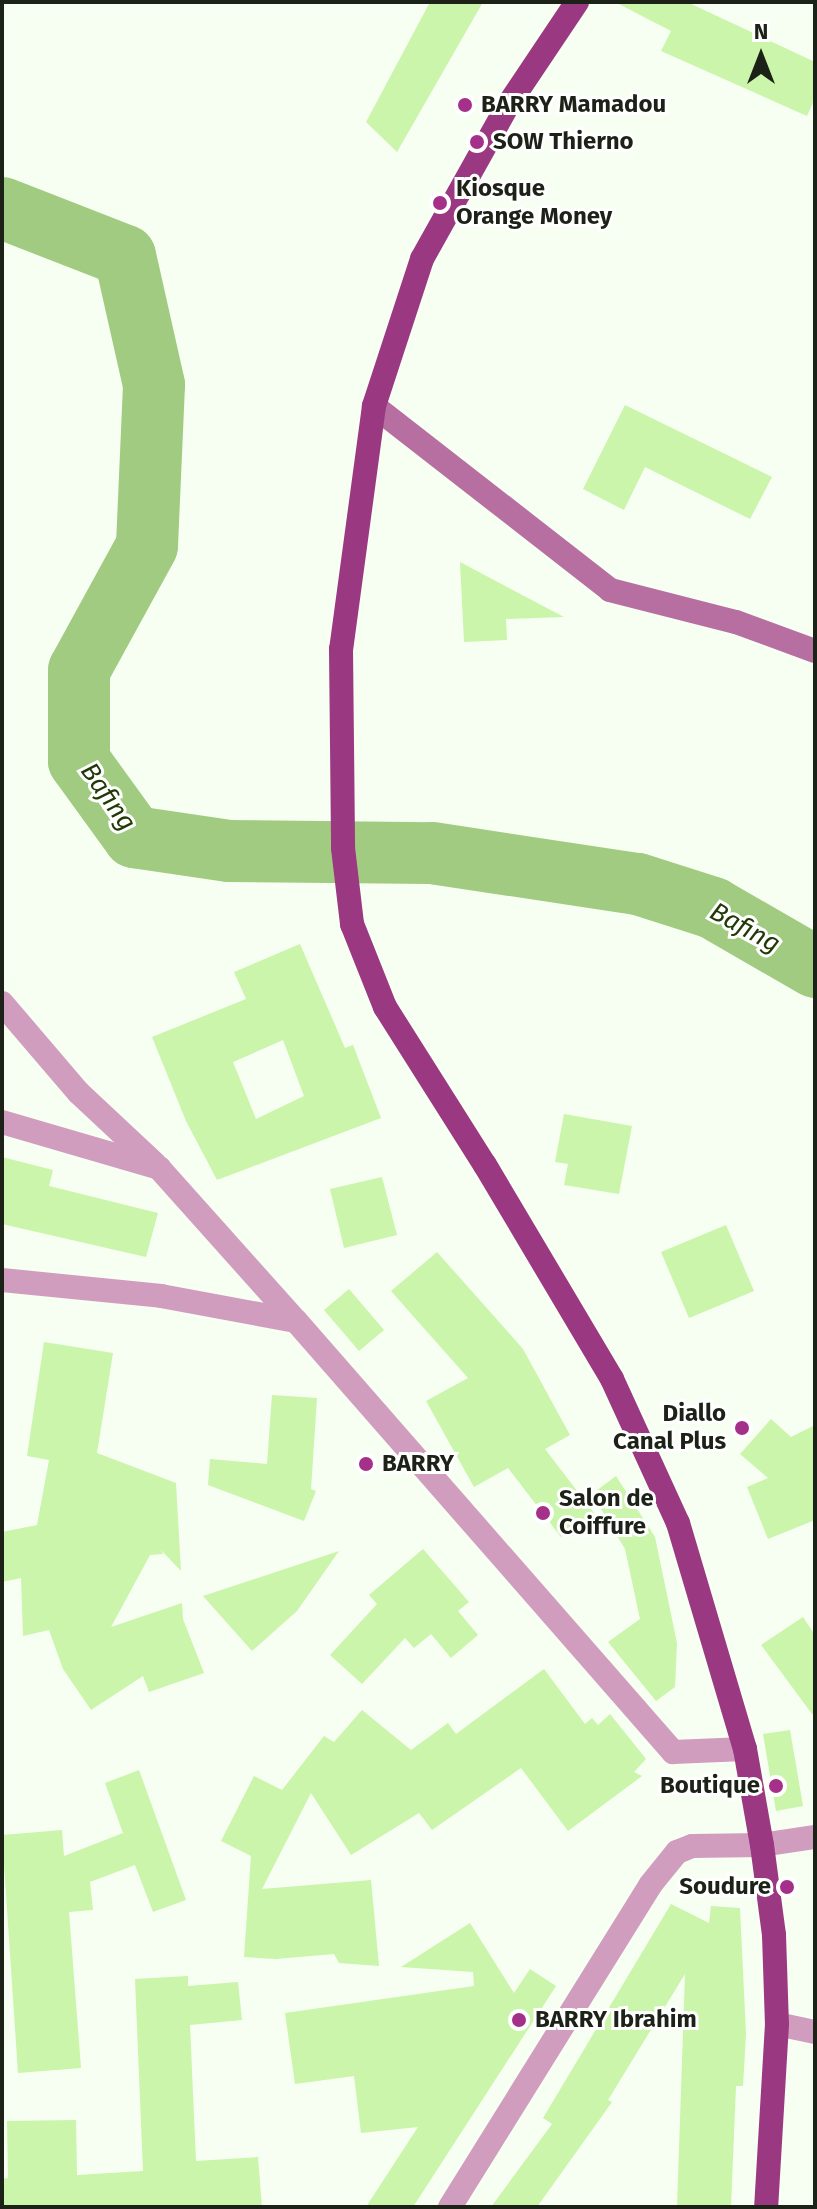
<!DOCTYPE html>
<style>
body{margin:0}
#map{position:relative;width:817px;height:2209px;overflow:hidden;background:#f7fef2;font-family:"Fira Sans",sans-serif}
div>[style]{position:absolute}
.river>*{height:62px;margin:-31px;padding:0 31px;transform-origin:31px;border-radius:31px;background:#a2cb82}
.building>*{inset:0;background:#caf5aa}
.minor>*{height:24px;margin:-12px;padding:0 12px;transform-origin:12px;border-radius:12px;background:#d09dbf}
.secondary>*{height:24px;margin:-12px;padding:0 12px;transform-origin:12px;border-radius:12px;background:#b76ea1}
.trunk>*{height:24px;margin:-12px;padding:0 12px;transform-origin:12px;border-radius:12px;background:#9b3882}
.dots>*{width:22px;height:22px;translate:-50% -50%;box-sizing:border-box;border:4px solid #fff;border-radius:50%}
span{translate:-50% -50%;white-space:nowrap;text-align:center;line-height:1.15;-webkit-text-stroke:6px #fff;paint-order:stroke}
.poi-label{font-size:24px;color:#1c2217;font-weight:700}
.left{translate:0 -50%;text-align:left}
.right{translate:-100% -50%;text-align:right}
.water-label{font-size:26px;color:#213a05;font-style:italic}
.frame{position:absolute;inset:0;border:4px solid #1c2217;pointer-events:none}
.north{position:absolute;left:721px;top:16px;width:80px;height:80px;-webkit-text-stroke:6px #fff;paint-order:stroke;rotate:0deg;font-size:22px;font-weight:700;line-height:32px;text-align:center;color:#1c2217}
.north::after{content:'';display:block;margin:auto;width:28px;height:36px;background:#1c2217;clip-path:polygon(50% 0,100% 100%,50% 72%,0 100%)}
</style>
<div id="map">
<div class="river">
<div style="left:2px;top:208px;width:132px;rotate:21.3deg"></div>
<div style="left:125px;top:256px;width:132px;rotate:77.3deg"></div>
<div style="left:154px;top:385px;width:161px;rotate:92.5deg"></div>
<div style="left:147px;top:546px;width:141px;rotate:118.7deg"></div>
<div style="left:79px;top:670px;width:91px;rotate:90deg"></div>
<div style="left:79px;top:761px;width:94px;rotate:54.1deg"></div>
<div style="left:134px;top:837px;width:96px;rotate:8.4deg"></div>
<div style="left:229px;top:851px;width:203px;rotate:0.6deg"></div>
<div style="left:432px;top:853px;width:208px;rotate:8.6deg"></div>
<div style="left:638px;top:884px;width:79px;rotate:17.7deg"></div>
<div style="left:713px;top:908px;width:118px;rotate:30deg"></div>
</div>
<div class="building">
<div style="clip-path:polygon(430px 2px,483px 2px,397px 152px,366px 122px)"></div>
<div style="clip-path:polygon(615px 2px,687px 2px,815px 62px,815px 98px,807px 116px,661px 51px,671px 31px)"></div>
<div style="clip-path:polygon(625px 405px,772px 477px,750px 519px,645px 467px,624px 510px,583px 489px)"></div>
<div style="clip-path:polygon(460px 562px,564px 617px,506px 619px,507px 640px,464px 642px)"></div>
<div style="clip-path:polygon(evenodd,300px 944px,345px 1048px,353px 1045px,381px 1118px,217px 1180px,186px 1121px,152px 1037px,246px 999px,234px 972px,300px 944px,283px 1040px,304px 1096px,256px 1119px,233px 1062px,283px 1040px)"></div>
<div style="clip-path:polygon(564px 1114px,632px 1126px,619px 1194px,564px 1185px,568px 1164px,555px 1162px)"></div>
<div style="clip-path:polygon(2px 1157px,53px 1170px,49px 1186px,158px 1213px,146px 1257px,2px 1224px)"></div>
<div style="clip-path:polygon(382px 1177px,397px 1235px,344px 1248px,330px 1189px)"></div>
<div style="clip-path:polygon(726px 1225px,754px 1291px,689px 1318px,661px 1252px)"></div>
<div style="clip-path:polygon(437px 1252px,523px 1349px,570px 1435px,545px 1449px,594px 1513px,561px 1537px,508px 1468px,474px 1487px,426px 1401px,468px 1378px,391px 1291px)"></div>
<div style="clip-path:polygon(349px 1289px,384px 1330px,359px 1351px,324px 1310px)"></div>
<div style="clip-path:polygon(44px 1342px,113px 1353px,97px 1453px,176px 1483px,181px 1571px,161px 1550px,163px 1554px,150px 1555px,111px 1627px,182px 1603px,183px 1619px,204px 1673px,149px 1692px,143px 1676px,91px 1710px,63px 1669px,49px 1630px,23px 1636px,21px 1578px,2px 1582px,2px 1532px,37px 1525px,49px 1460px,27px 1456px)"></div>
<div style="clip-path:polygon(272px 1395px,317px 1398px,311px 1489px,316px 1491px,304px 1521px,208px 1485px,210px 1459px,267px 1464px)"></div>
<div style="clip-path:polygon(771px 1419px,791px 1437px,815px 1425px,815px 1520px,768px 1539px,747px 1487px,768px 1478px,740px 1454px)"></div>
<div style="clip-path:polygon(616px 1476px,655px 1537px,677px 1643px,675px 1687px,656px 1701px,608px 1642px,640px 1619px,625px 1549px,592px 1494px)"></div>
<div style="clip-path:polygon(423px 1549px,469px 1602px,458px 1611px,478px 1635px,451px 1658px,431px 1634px,414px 1648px,405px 1638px,362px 1684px,330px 1655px,377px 1604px,369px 1595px)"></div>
<div style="clip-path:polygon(339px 1551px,297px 1611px,252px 1651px,203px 1596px)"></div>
<div style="clip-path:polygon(803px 1617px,815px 1635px,815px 1718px,761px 1645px)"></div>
<div style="clip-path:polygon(544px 1669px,585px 1724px,592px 1718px,598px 1725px,610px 1714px,646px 1759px,634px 1772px,642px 1776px,568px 1831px,521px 1768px,432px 1830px,419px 1813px,351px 1855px,311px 1793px,262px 1889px,371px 1880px,379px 1966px,339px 1963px,334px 1954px,276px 1959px,244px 1957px,251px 1856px,221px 1841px,254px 1776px,282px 1790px,324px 1736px,334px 1742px,362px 1710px,411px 1750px,448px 1723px,456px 1734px)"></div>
<div style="clip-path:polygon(790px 1730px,803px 1806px,776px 1811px,763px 1734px)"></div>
<div style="clip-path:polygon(139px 1770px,186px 1900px,153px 1912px,135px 1865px,90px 1882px,93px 1910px,69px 1912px,81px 2068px,18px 2073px,2px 1835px,62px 1830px,64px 1856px,123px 1833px,105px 1783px)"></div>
<div style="clip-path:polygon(671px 1904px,709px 1923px,711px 1906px,740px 1908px,746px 2034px,743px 2086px,736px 2086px,731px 2207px,677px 2207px,685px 1974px,608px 2100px,612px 2102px,537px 2207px,491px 2207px,552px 2124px,543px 2118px)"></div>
<div style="clip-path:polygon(470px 1923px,514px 1993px,530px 1969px,556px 1986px,413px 2207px,366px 2207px,418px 2127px,361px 2133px,354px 2076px,295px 2084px,285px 2013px,474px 1986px,473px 1972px,401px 1967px)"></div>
<div style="clip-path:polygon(188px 1976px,188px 1986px,238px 1982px,242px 2020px,190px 2025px,196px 2161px,258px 2157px,262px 2207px,2px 2207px,2px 2179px,8px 2178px,7px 2121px,76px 2120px,77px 2175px,143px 2171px,135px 1979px)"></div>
</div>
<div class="minor">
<div style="left:2px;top:1003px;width:118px;rotate:49.5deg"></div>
<div style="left:79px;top:1093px;width:104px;rotate:43.1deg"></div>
<div style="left:2px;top:1122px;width:164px;rotate:16.3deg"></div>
<div style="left:159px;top:1168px;width:205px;rotate:48.2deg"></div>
<div style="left:2px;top:1280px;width:160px;rotate:5.7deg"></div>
<div style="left:161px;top:1296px;width:137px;rotate:10.5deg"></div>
<div style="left:296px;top:1321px;width:573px;rotate:48.82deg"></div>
<div style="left:673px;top:1752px;width:72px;rotate:-2.4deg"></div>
<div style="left:777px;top:2024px;width:39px;rotate:12deg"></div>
<div style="left:450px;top:2207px;width:380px;rotate:-58.1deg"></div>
<div style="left:651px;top:1884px;width:41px;rotate:-50.9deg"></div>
<div style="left:677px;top:1852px;width:16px;rotate:-22deg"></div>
<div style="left:692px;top:1846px;width:70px;rotate:-0.8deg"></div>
<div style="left:762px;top:1845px;width:54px;rotate:-8.6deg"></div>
</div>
<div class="secondary">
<div style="left:374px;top:406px;width:299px;rotate:37.9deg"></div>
<div style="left:610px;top:590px;width:130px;rotate:14.3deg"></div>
<div style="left:736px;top:622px;width:84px;rotate:20.2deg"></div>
</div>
<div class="trunk">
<div style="left:577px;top:2px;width:124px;rotate:123.8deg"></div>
<div style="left:508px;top:105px;width:176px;rotate:119.2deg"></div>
<div style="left:422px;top:259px;width:155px;rotate:108.1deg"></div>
<div style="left:374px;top:406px;width:245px;rotate:97.7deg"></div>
<div style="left:341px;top:649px;width:199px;rotate:89.4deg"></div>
<div style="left:343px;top:848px;width:77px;rotate:83.2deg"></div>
<div style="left:352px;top:924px;width:89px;rotate:68.3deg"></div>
<div style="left:385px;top:1007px;width:187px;rotate:57.7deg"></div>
<div style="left:485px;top:1165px;width:249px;rotate:59.3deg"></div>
<div style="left:612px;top:1379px;width:158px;rotate:65.4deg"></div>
<div style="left:678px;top:1523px;width:236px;rotate:73.5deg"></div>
<div style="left:745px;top:1749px;width:97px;rotate:80deg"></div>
<div style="left:762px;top:1845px;width:91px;rotate:82.4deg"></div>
<div style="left:774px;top:1935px;width:89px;rotate:88.1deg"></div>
<div style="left:777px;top:2024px;width:183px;rotate:93.4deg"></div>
</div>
<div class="dots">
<div style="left:465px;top:105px;background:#a53089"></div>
<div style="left:477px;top:142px;background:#a53089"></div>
<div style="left:440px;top:203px;background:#a53089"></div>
<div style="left:742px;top:1428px;background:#a53089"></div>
<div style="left:366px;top:1464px;background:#a53089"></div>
<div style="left:543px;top:1513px;background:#a53089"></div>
<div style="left:776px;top:1786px;background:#a53089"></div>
<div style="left:787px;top:1887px;background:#a53089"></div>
<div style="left:519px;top:2020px;background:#a53089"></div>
</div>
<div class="poi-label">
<span class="left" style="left:481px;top:105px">BARRY Mamadou</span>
<span class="left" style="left:493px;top:142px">SOW Thierno</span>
<span class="left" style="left:456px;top:203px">Kiosque<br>Orange Money</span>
<span class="right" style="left:726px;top:1428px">Diallo<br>Canal Plus</span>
<span class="left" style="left:382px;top:1464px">BARRY</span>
<span class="left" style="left:559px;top:1513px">Salon de<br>Coiffure</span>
<span class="right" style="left:760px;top:1786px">Boutique</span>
<span class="right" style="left:771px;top:1887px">Soudure</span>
<span class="left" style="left:535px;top:2020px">BARRY Ibrahim</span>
</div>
<div class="water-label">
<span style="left:108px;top:797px;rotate:55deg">Bafing</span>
<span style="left:745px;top:928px;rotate:29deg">Bafing</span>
</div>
<div class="frame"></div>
<div class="north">N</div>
</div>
